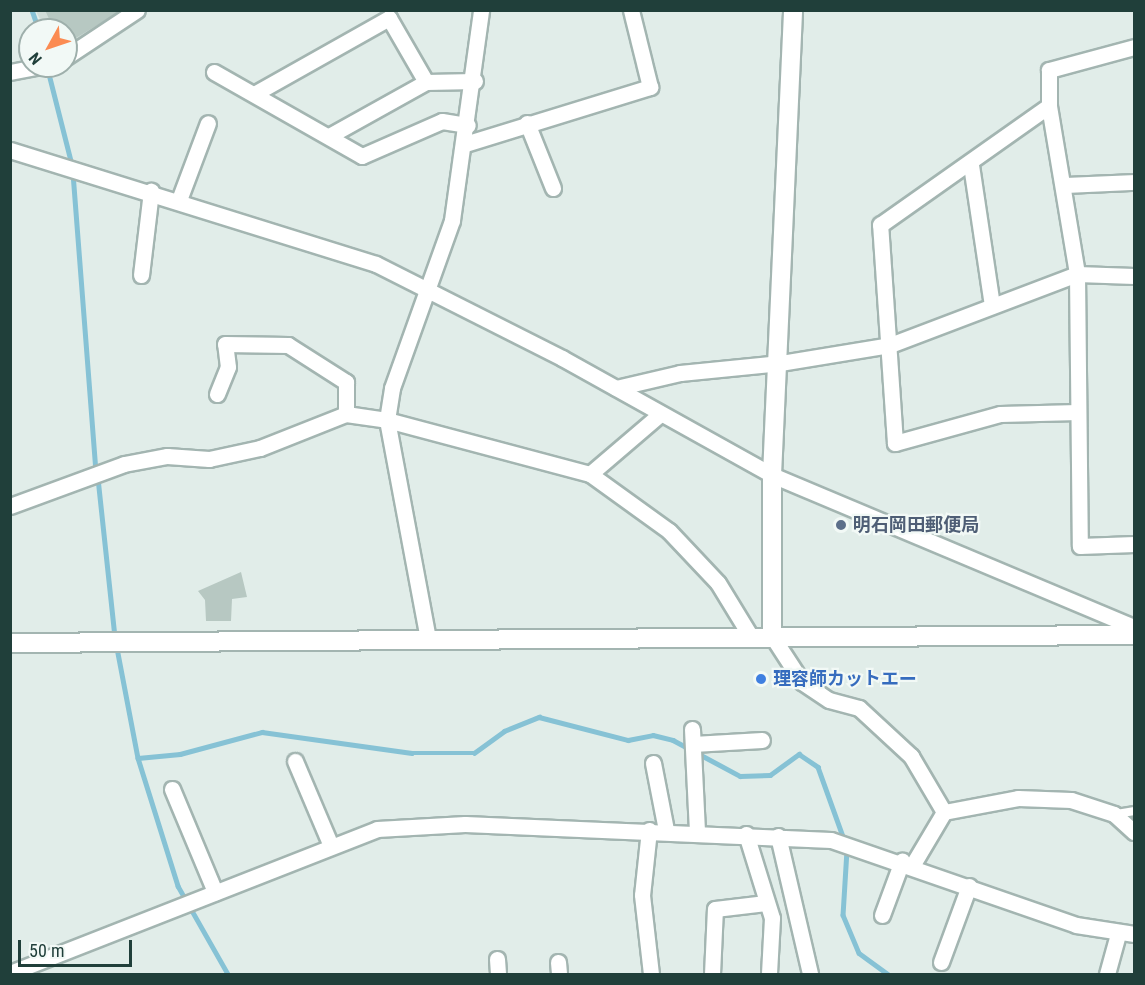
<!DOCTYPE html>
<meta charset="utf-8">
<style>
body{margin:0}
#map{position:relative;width:1145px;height:985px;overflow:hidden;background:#e1ede9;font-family:"Roboto Condensed","Noto Sans JP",sans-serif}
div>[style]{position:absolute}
.built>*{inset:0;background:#d0ddd8}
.stream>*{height:4.5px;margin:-2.25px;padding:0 2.25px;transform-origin:2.25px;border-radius:2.25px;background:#86c2d5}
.building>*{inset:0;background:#b7c8c2}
.roads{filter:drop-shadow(2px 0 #a3b5b1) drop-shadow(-2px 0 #a3b5b1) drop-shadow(0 2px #a3b5b1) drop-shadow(0 -2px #a3b5b1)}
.service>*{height:8px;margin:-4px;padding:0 4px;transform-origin:4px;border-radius:4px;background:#fff}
.minor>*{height:15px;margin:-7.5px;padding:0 7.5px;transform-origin:7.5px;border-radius:7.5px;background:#fff}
.tertiary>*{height:18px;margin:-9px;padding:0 9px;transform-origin:9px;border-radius:9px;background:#fff}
.dots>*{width:16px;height:16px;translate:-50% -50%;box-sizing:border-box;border:3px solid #f2f9f6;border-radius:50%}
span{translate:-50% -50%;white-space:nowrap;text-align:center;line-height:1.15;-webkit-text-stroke:4.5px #f2f9f6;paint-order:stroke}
.service-label{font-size:18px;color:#4e5e75;font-weight:700}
.left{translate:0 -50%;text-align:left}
.shop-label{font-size:18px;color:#366cbe;font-weight:700}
.frame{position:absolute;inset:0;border:12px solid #203f3a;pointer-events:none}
.north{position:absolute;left:18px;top:18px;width:60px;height:60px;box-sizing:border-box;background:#f2f9f6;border:2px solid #9eafab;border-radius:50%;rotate:230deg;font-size:16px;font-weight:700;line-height:24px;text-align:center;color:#203f3a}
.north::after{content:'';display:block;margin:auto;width:21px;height:27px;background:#fb8b52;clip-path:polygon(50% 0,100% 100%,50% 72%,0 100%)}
.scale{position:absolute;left:18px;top:940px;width:114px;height:27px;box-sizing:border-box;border:3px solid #203f3a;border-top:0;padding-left:8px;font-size:18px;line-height:21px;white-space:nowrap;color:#203f3a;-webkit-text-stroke:4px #f2f9f6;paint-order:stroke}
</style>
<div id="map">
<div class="built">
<div style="clip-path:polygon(36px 11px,125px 11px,66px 46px,66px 30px,45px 30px)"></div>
</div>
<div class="stream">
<div style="left:32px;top:10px;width:21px;rotate:71deg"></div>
<div style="left:47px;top:66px;width:102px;rotate:75.8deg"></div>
<div style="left:73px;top:173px;width:298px;rotate:85.6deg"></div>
<div style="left:98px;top:478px;width:160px;rotate:83.9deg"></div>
<div style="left:117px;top:648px;width:112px;rotate:79.2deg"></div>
<div style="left:138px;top:758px;width:134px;rotate:72.6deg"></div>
<div style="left:178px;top:886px;width:101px;rotate:60.4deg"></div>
<div style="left:138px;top:758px;width:42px;rotate:-5.4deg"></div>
<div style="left:180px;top:754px;width:85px;rotate:-15deg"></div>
<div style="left:262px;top:732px;width:151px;rotate:8deg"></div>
<div style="left:412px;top:753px;width:62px"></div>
<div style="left:474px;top:753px;width:37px;rotate:-36deg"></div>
<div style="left:504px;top:731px;width:38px;rotate:-22deg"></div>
<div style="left:539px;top:717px;width:92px;rotate:14.5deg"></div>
<div style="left:628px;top:740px;width:25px;rotate:-11deg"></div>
<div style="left:653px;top:735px;width:21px;rotate:14deg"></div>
<div style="left:673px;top:740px;width:76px;rotate:28.2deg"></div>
<div style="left:740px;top:776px;width:30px;rotate:-2deg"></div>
<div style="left:770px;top:775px;width:36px;rotate:-36deg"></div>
<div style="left:799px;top:754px;width:23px;rotate:34deg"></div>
<div style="left:818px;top:767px;width:80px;rotate:70.2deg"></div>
<div style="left:847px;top:850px;width:65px;rotate:93.5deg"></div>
<div style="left:843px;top:915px;width:41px;rotate:67.2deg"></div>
<div style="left:859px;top:953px;width:36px;rotate:36deg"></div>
</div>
<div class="building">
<div style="clip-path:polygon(45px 10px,122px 10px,66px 44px,66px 30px,54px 30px)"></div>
<div style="clip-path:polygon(241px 572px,247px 597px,232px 599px,231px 621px,206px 621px,205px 600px,198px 591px)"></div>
</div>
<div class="roads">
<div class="service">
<div style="left:1116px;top:814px;width:18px;rotate:-9deg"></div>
</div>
<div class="minor">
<div style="left:66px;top:57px;width:85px;rotate:-33.5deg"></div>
<div style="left:10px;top:72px;width:32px;rotate:-11deg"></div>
<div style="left:214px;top:72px;width:170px;rotate:29.6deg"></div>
<div style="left:362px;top:156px;width:87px;rotate:-23.6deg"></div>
<div style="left:442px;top:121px;width:26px;rotate:9deg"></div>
<div style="left:426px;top:82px;width:49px;rotate:-1.2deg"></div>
<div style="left:254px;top:94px;width:155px;rotate:-29.4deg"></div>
<div style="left:389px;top:18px;width:74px;rotate:60deg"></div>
<div style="left:426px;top:82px;width:111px;rotate:150.9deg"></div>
<div style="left:1049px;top:106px;width:170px;rotate:80.5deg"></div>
<div style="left:1077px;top:274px;width:272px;rotate:89.4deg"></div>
<div style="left:1080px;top:546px;width:54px;rotate:-2.1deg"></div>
<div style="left:527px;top:123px;width:70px;rotate:68.2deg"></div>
<div style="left:465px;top:144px;width:194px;rotate:-17.1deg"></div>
<div style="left:650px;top:87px;width:79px;rotate:-103.9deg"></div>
<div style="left:10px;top:150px;width:383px;rotate:17.3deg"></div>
<div style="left:376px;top:264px;width:208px;rotate:26.8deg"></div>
<div style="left:562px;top:358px;width:240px;rotate:29.1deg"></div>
<div style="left:772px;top:475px;width:393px;rotate:22.8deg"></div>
<div style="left:971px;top:165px;width:142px;rotate:81.5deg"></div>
<div style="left:1067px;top:185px;width:67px;rotate:-2.6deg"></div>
<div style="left:179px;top:200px;width:82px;rotate:-69.4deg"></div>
<div style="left:141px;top:275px;width:85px;rotate:-83.2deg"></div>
<div style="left:616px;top:388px;width:66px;rotate:-13.2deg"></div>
<div style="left:680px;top:373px;width:101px;rotate:-5.7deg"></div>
<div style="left:781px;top:363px;width:110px;rotate:-9.4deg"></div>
<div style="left:890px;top:345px;width:200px;rotate:-20.8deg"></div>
<div style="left:1077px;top:274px;width:57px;rotate:2deg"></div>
<div style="left:217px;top:394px;width:29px;rotate:-68deg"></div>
<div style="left:228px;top:367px;width:23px;rotate:-97deg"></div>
<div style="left:225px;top:344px;width:63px;rotate:0.9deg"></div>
<div style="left:288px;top:345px;width:69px;rotate:32.5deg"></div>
<div style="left:346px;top:382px;width:32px;rotate:90deg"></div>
<div style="left:1078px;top:412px;width:78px;rotate:178.5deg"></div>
<div style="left:1000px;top:414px;width:109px;rotate:164.6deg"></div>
<div style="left:895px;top:443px;width:219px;rotate:-93.9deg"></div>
<div style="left:880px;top:225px;width:207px;rotate:-35.2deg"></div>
<div style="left:1049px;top:106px;width:36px;rotate:-90deg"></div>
<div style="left:1049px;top:70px;width:88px;rotate:-15.1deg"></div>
<div style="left:590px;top:474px;width:91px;rotate:-40.5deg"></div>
<div style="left:10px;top:506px;width:121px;rotate:-20.2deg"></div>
<div style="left:124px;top:464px;width:44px;rotate:-10.5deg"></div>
<div style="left:167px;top:456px;width:42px;rotate:4.1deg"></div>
<div style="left:209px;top:459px;width:52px;rotate:-12.2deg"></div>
<div style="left:260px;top:448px;width:92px;rotate:-21.6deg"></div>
<div style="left:346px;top:414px;width:41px;rotate:8.3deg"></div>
<div style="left:387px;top:420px;width:210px;rotate:14.9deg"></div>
<div style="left:590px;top:474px;width:97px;rotate:35.8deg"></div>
<div style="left:669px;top:531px;width:71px;rotate:46.7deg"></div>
<div style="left:718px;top:583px;width:63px;rotate:58.6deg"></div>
<div style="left:772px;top:636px;width:55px;rotate:56.9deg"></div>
<div style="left:802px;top:682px;width:32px;rotate:34deg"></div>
<div style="left:829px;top:700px;width:31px;rotate:15deg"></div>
<div style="left:859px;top:708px;width:71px;rotate:42.7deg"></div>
<div style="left:911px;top:756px;width:65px;rotate:59.5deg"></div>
<div style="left:944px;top:812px;width:63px;rotate:120.7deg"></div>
<div style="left:428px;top:639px;width:223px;rotate:-100.6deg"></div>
<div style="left:387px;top:420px;width:32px;rotate:-81deg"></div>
<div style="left:392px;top:388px;width:178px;rotate:-70.3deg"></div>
<div style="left:452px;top:220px;width:212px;rotate:-82.1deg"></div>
<div style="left:692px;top:729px;width:102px;rotate:87.2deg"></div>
<div style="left:693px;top:744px;width:69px;rotate:-3.3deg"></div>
<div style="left:295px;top:761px;width:92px;rotate:67deg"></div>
<div style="left:653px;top:763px;width:68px;rotate:79deg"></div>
<div style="left:172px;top:789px;width:112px;rotate:67.3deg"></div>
<div style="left:944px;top:812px;width:75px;rotate:-10.7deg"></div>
<div style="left:1018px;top:798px;width:53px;rotate:2.2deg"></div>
<div style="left:1071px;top:800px;width:45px;rotate:18deg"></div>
<div style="left:1114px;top:814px;width:27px;rotate:42deg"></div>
<div style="left:649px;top:830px;width:65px;rotate:96.1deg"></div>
<div style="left:642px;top:895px;width:80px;rotate:83.5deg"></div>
<div style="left:746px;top:834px;width:88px;rotate:72.8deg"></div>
<div style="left:772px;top:918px;width:56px;rotate:93.1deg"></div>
<div style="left:778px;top:836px;width:142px;rotate:76.9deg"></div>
<div style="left:882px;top:915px;width:58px;rotate:-69.7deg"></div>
<div style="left:497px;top:959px;width:15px;rotate:86deg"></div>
<div style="left:558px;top:962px;width:12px;rotate:85deg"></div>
<div style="left:941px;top:962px;width:81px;rotate:-69.8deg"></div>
<div style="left:10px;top:973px;width:394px;rotate:-21.4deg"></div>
<div style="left:377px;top:829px;width:88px;rotate:-3.3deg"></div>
<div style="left:465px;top:824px;width:366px;rotate:2.5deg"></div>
<div style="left:831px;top:840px;width:259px;rotate:19.1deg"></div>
<div style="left:1076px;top:925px;width:59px;rotate:8.8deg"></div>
<div style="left:712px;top:974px;width:65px;rotate:-87.4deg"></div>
<div style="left:715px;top:909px;width:51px;rotate:-6.7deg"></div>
<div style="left:1107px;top:974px;width:41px;rotate:-74.6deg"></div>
</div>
<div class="tertiary">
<div style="left:772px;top:636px;width:161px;rotate:-90deg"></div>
<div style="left:772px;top:475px;width:465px;rotate:-87.4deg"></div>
<div style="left:10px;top:643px;width:1124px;rotate:-0.41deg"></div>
</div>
</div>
<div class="dots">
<div style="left:841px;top:525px;background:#5c6f8a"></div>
<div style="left:761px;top:679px;background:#3f7fe0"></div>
</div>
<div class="service-label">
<span class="left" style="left:853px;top:525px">明石岡田郵便局</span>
</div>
<div class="shop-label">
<span class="left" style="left:773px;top:679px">理容師カットエー</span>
</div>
<div class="frame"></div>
<div class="north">N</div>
<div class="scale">50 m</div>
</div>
